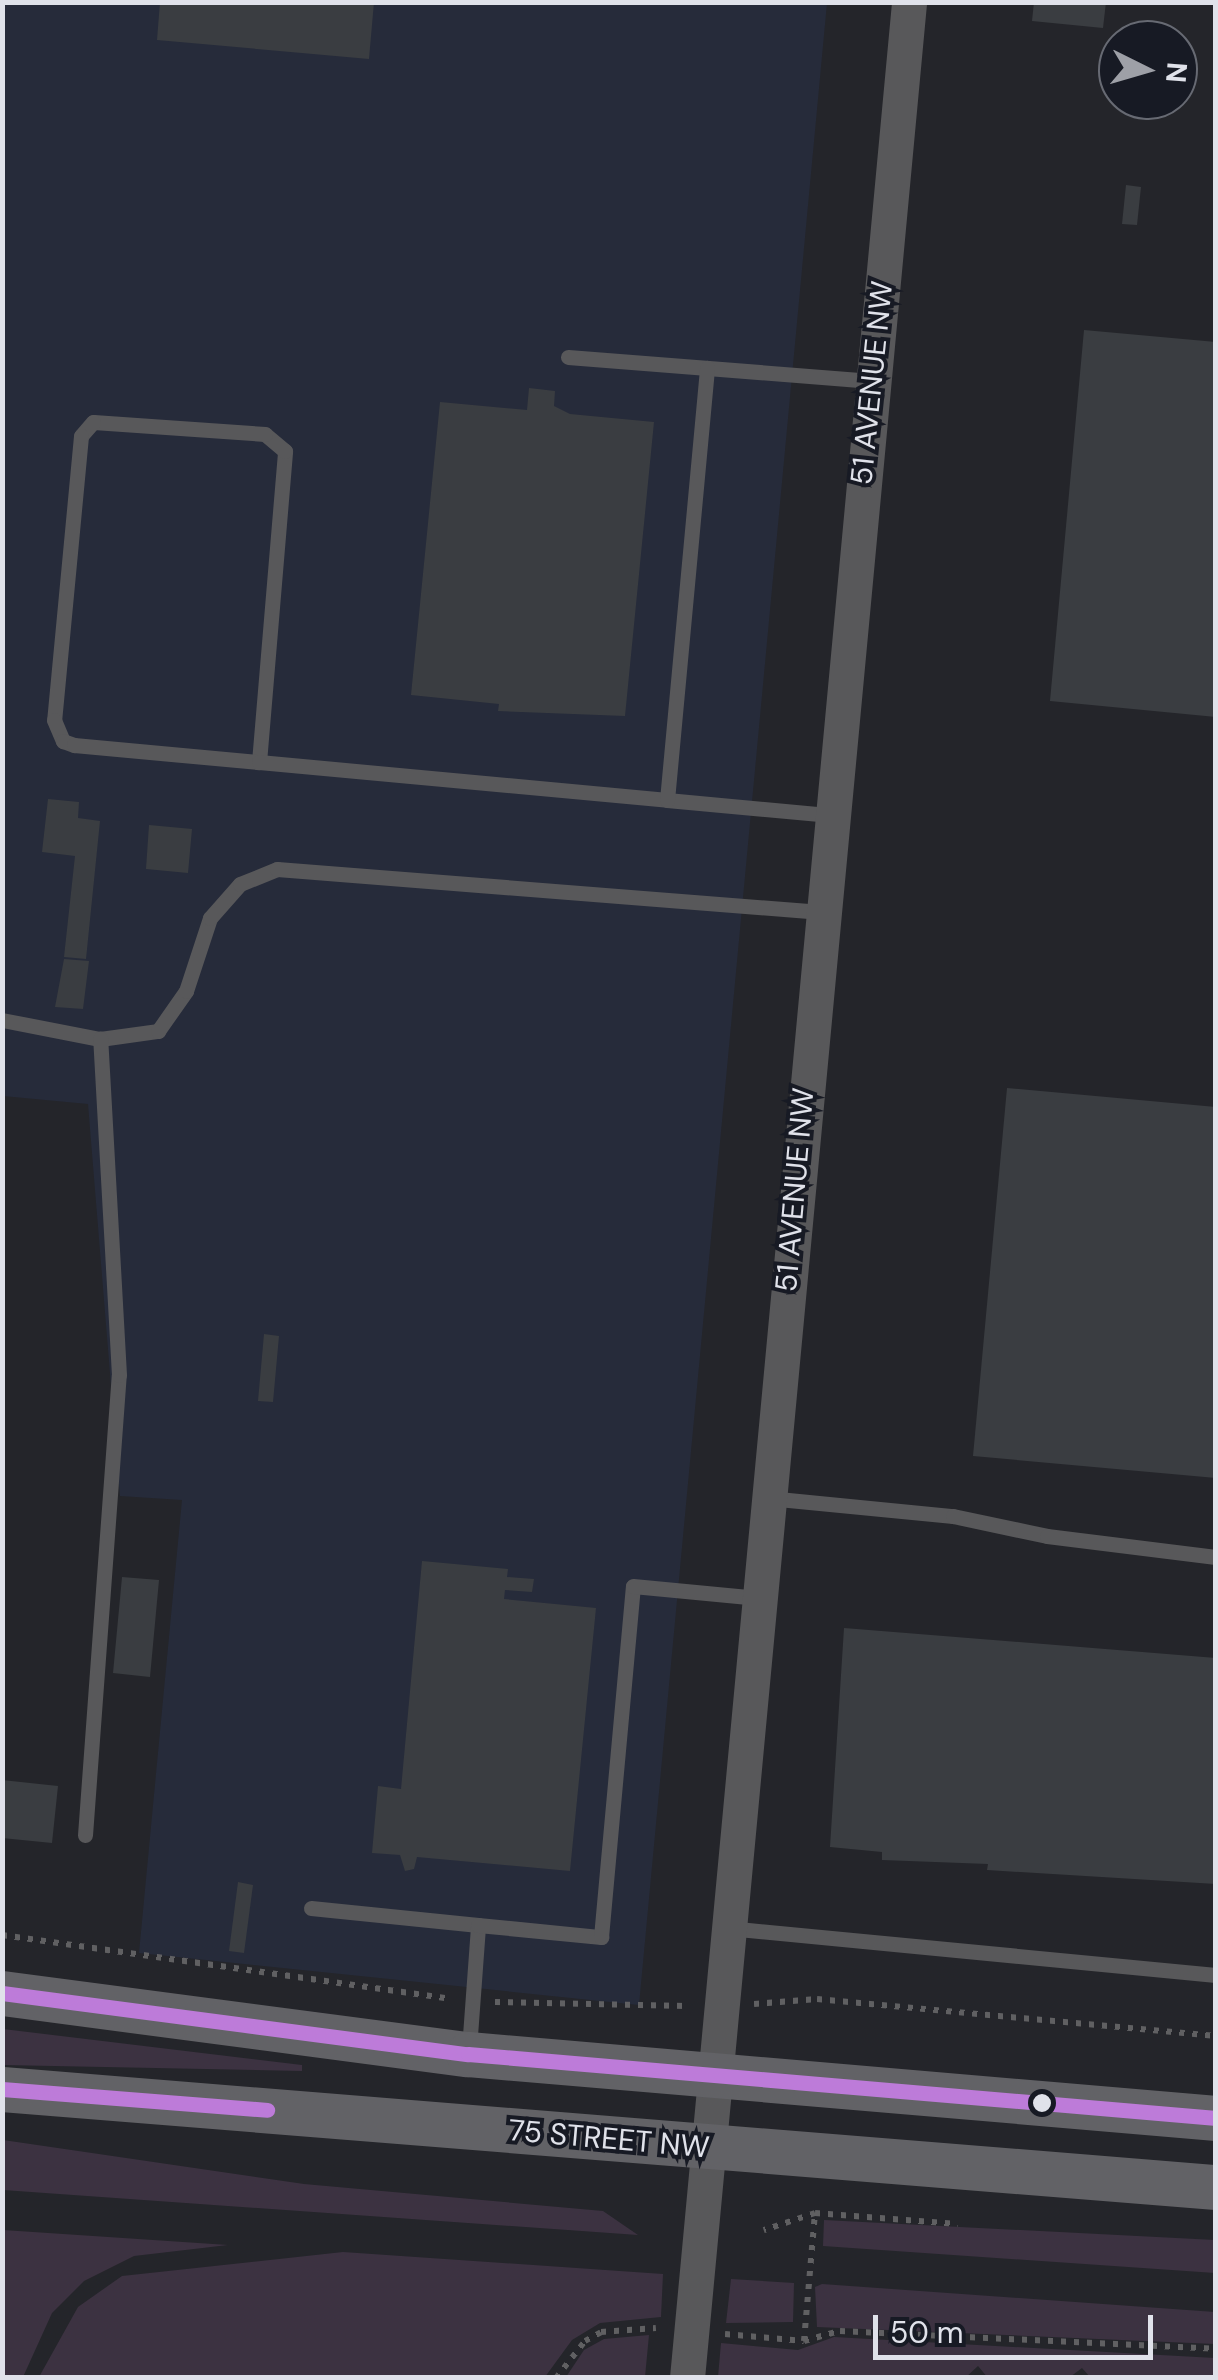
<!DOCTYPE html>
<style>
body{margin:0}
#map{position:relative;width:1218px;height:2380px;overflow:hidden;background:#24252a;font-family:"DM Sans",sans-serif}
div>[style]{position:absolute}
.built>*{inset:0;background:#262b3a}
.green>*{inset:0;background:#3c3241}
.building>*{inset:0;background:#3a3d41}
.path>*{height:6px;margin-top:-3px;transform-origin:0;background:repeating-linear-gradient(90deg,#606062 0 5px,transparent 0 13px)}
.service>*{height:15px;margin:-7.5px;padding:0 7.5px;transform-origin:7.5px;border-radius:7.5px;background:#58585a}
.tertiary>*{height:35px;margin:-17.5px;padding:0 17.5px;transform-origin:17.5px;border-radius:17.5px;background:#58585a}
.primary>*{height:45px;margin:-22.5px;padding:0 22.5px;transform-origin:22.5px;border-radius:22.5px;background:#626266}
.bus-1>*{height:15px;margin:-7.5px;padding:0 7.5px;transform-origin:7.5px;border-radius:7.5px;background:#bd7bd9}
.dots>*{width:28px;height:28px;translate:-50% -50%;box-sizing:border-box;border:5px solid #171a24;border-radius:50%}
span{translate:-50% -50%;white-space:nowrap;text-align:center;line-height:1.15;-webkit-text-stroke:8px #171a24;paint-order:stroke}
.street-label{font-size:30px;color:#e0e2ea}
.frame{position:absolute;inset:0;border:5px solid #e0e2ea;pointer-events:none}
.north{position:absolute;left:1098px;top:20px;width:100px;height:100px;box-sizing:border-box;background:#171a24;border:2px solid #676a73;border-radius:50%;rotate:95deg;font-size:28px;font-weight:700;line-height:40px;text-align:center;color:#e0e2ea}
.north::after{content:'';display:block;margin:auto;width:35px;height:45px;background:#9ea0a7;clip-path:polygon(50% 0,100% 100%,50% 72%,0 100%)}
.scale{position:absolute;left:873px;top:2315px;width:280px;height:45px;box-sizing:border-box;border:5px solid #e0e2ea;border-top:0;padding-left:12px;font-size:30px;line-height:35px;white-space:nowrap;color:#e0e2ea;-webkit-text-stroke:8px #171a24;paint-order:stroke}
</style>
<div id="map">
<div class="built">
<div style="clip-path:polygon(2px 3px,827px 3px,639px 2005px,139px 1953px,182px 1500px,120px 1496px,88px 1104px,3px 1096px)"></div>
</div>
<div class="green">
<div style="clip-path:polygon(3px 2029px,302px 2065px,302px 2071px,3px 2065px)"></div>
<div style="clip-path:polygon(3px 2140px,304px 2184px,603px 2211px,638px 2235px,3px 2190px)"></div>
<div style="clip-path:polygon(824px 2220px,1215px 2240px,1215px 2273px,823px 2246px)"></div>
<div style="clip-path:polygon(2px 2230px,3px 2230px,228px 2245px,134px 2256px,84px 2281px,52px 2313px,23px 2377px,3px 2377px)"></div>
<div style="clip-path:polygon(343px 2252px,663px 2274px,661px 2317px,600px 2323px,572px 2340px,545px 2377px,39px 2377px,78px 2307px,122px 2276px)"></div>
<div style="clip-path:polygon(731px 2279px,794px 2283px,793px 2322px,726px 2323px)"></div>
<div style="clip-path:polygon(822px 2284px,1215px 2312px,1215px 2344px,817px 2327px,815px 2287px)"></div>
<div style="clip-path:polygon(649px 2335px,645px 2377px,566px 2377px,584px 2350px,604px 2339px)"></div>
<div style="clip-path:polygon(834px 2337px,1215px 2358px,1215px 2377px,1090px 2377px,1082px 2368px,1070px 2377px,988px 2378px,978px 2366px,965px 2378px,718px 2377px,721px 2343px,798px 2350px)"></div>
</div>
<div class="building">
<div style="clip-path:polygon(160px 2px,374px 2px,369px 59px,157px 40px)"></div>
<div style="clip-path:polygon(1034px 2px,1106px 2px,1103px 28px,1032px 21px)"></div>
<div style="clip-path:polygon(1126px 185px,1141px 187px,1137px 225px,1122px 224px)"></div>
<div style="clip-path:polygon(1084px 330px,1216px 342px,1216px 717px,1050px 701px)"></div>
<div style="clip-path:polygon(529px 388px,555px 391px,554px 406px,570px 414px,654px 422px,625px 716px,498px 711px,499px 704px,411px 695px,440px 402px,527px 410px)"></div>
<div style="clip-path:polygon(48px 799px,79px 802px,78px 818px,100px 821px,86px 959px,64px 957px,75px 856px,42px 852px)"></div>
<div style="clip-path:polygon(149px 825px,192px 829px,188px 873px,146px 869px)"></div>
<div style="clip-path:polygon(64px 959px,89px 961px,83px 1009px,55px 1007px)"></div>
<div style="clip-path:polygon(1007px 1088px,1216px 1107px,1216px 1478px,973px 1456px)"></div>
<div style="clip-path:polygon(264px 1334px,279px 1336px,273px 1402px,258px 1401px)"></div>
<div style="clip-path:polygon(422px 1561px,508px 1569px,507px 1577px,534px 1579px,532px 1592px,505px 1590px,504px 1599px,596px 1608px,570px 1871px,417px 1857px,414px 1869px,405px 1871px,400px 1855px,372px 1853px,378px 1786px,401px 1789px)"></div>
<div style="clip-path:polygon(122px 1577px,159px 1580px,150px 1677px,113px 1673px)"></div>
<div style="clip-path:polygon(844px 1628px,1216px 1658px,1216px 1884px,987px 1870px,988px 1864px,882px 1860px,882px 1852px,830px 1847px)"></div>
<div style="clip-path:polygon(2px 1780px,58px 1786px,52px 1843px,2px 1838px)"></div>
<div style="clip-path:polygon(238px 1882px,253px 1885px,244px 1953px,229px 1951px)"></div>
</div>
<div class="path">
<div style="left:2px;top:1935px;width:449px;rotate:8.1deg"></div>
<div style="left:495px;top:2002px;width:192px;rotate:1.2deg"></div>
<div style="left:754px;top:2004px;width:63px;rotate:-4.5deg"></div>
<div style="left:817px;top:1999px;width:401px;rotate:5.3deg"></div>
<div style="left:815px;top:2213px;width:143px;rotate:4.4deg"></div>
<div style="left:725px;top:2334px;width:79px;rotate:5.1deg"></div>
<div style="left:804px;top:2341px;width:128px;rotate:-85.1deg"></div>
<div style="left:815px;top:2213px;width:54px;rotate:161.6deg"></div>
<div style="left:804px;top:2341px;width:37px;rotate:-16deg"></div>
<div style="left:840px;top:2331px;width:376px;rotate:2.7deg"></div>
<div style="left:556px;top:2378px;width:47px;rotate:-51.9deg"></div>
<div style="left:585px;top:2341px;width:18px;rotate:-29deg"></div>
<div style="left:601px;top:2332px;width:55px;rotate:-4.2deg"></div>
</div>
<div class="service">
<div style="left:568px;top:357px;width:305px;rotate:4.5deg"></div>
<div style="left:259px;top:762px;width:312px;rotate:-85.2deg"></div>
<div style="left:285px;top:451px;width:26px;rotate:-140deg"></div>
<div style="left:265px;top:434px;width:172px;rotate:-176deg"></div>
<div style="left:93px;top:422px;width:18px;rotate:131deg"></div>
<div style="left:81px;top:436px;width:285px;rotate:95.4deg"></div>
<div style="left:54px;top:720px;width:23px;rotate:67deg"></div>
<div style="left:63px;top:741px;width:12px;rotate:20deg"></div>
<div style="left:74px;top:745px;width:186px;rotate:5.3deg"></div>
<div style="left:259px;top:762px;width:410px;rotate:5.3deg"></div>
<div style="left:667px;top:800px;width:164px;rotate:5.3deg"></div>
<div style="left:667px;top:800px;width:434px;rotate:-84.7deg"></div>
<div style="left:2px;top:1020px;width:100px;rotate:11deg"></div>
<div style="left:100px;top:1039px;width:59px;rotate:-7.9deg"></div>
<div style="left:158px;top:1031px;width:49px;rotate:-55deg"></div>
<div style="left:186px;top:991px;width:77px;rotate:-71.8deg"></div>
<div style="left:210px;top:918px;width:45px;rotate:-48.6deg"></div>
<div style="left:240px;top:884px;width:40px;rotate:-22deg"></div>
<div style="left:277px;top:869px;width:546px;rotate:4.52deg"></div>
<div style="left:768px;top:1498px;width:186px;rotate:5.6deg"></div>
<div style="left:953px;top:1516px;width:96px;rotate:12deg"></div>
<div style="left:1047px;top:1536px;width:170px;rotate:7.1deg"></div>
<div style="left:85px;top:1835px;width:461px;rotate:-85.8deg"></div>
<div style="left:119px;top:1375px;width:337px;rotate:-93.2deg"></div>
<div style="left:311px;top:1908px;width:168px;rotate:5.8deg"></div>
<div style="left:728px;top:1928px;width:490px;rotate:5.5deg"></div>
<div style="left:469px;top:2049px;width:124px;rotate:-85.8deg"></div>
<div style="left:478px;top:1925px;width:124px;rotate:5.6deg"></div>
<div style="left:601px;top:1937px;width:352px;rotate:-84.8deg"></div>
<div style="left:633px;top:1586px;width:126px;rotate:5.5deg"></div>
</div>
<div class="tertiary">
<div style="left:687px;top:2378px;width:2386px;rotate:-84.66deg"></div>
</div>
<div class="primary">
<div style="left:2px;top:1993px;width:470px;rotate:7.5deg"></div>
<div style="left:468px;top:2054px;width:751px;rotate:4.89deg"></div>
<div style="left:2px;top:2089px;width:1218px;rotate:4.62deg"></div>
</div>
<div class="bus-1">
<div style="left:2px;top:1993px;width:470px;rotate:7.5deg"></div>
<div style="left:468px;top:2054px;width:751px;rotate:4.89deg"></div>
<div style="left:2px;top:2089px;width:266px;rotate:4.5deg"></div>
</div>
<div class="dots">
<div style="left:1042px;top:2103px;background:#e0e2ea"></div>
</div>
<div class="street-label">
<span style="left:872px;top:383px;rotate:-84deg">51 AVENUE NW</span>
<span style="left:795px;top:1190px;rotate:-85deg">51 AVENUE NW</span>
<span style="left:609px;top:2139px;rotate:5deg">75 STREET NW</span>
</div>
<div class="frame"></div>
<div class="north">N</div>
<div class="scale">50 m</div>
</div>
